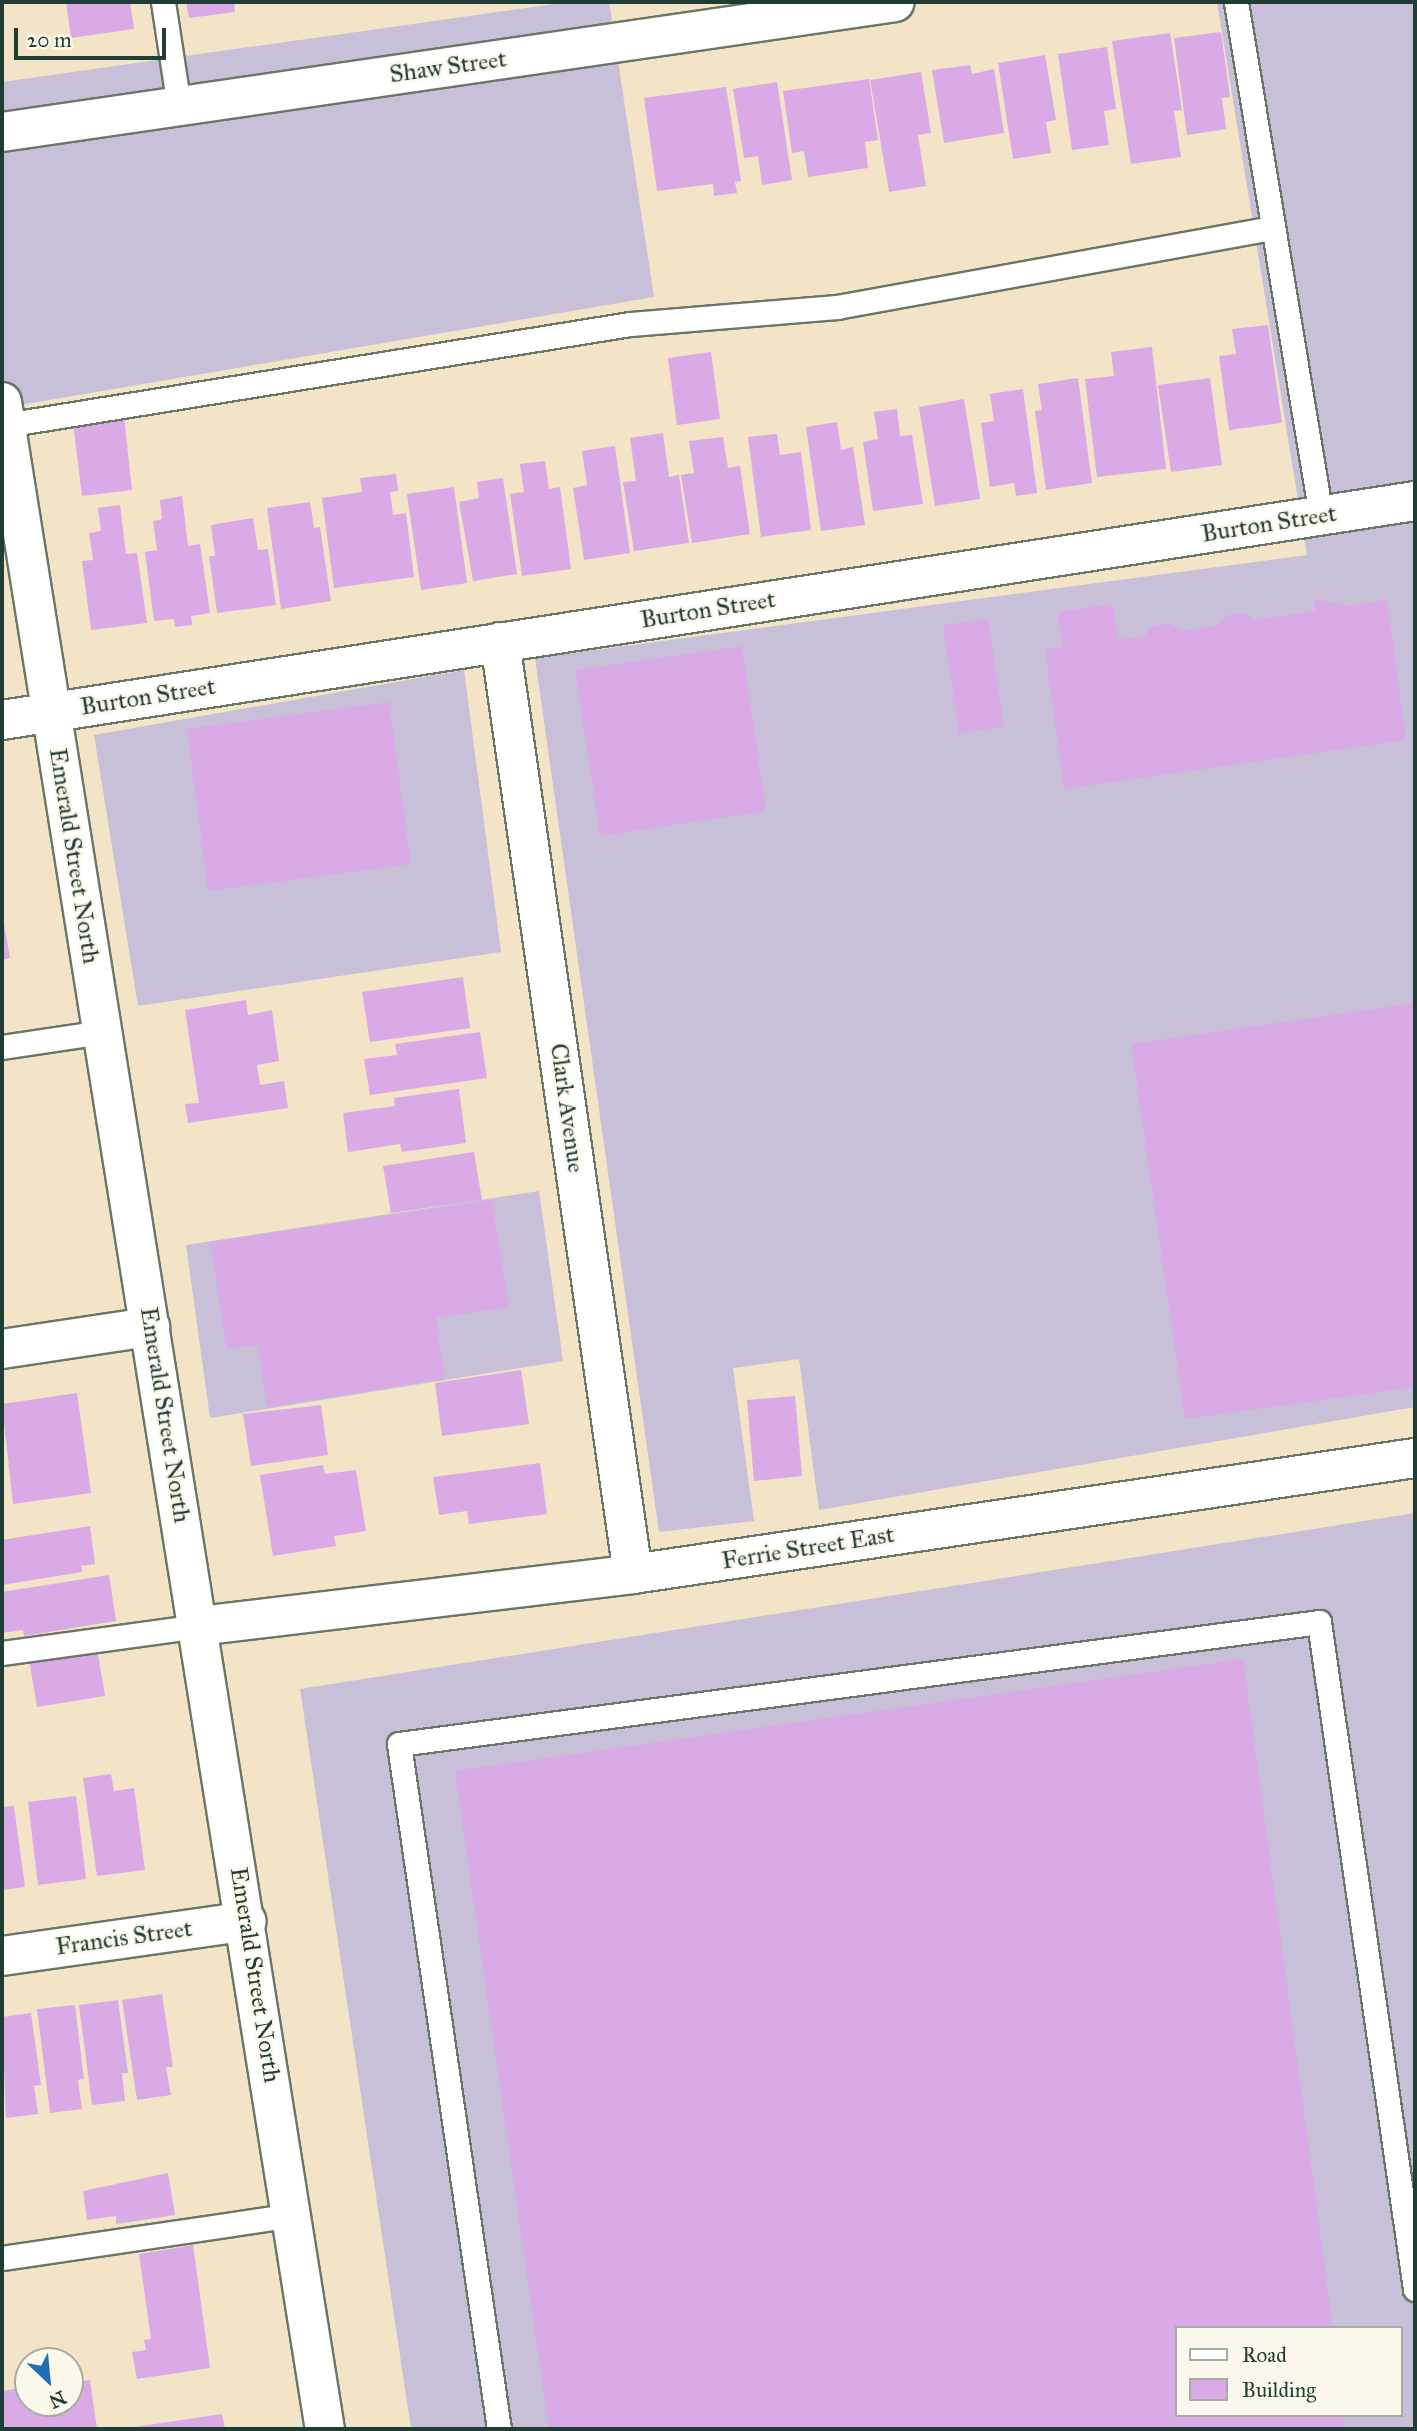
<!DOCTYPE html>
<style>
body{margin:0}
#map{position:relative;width:1417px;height:2431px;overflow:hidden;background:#f3e3c7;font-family:"IM FELL Great Primer",serif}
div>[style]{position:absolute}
.industrial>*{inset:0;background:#c7c0d8}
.building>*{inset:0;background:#daaae6}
.roads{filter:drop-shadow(2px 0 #697767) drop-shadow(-2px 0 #697767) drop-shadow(0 2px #697767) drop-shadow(0 -2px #697767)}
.lane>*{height:23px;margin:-11.5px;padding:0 11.5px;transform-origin:11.5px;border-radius:11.5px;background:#fff}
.street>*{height:38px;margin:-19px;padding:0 19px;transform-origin:19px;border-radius:19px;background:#fff}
span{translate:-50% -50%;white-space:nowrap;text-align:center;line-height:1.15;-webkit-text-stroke:5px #fbf7ec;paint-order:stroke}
.street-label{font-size:24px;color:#1f3d34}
.frame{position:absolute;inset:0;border:4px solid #1f3d34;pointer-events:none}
.legend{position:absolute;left:1175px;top:2326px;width:228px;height:91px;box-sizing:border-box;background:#fbf7ec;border:2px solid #a3ada2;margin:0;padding:9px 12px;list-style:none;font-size:21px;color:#1f3d34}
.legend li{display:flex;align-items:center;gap:14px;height:35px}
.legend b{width:35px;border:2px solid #a3ada2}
.north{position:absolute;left:14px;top:2347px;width:70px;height:70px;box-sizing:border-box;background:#fbf7ec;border:2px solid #a3ada2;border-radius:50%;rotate:154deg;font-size:19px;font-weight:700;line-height:28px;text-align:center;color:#1f3d34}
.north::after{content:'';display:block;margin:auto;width:24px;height:32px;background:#1f6fb2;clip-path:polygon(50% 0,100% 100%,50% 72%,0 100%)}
.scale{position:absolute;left:14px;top:28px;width:152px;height:32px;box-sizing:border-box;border:4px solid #1f3d34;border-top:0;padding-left:9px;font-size:21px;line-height:24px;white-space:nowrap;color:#1f3d34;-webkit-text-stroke:5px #fbf7ec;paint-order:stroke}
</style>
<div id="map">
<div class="industrial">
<div style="clip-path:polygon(568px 2px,609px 2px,654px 297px,2px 408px,2px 82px)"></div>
<div style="clip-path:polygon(1217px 2px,1415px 2px,1415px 1407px,819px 1510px,799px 1359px,733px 1368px,754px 1521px,659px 1532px,535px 658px,1307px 555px)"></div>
<div style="clip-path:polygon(464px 670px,501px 952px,138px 1006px,94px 735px)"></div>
<div style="clip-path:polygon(539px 1191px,563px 1361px,210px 1418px,186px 1245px)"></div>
<div style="clip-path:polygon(evenodd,1415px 1513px,1415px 2429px,411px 2429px,300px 1689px,1415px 1513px,1177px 2328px,1401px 2328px,1401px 2415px,1177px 2415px,1177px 2328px)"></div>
</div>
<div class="building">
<div style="clip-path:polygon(66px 2px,130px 2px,134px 29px,71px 38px)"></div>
<div style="clip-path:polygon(186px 2px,234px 2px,235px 12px,189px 18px)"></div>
<div style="clip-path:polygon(1221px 32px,1230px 97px,1222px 98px,1226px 129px,1187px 135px,1174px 38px)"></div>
<div style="clip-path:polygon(1170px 33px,1182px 110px,1174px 111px,1181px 157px,1131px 164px,1112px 41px)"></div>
<div style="clip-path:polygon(1107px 47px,1116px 109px,1104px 111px,1109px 145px,1072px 150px,1058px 54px)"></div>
<div style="clip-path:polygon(1045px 55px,1056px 120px,1046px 122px,1051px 153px,1013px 159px,998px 63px)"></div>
<div style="clip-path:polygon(970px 65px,972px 74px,994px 69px,1004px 133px,944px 143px,932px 70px)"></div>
<div style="clip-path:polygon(921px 72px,931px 133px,918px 135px,926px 186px,889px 192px,870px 80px)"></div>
<div style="clip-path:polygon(869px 79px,878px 140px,865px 142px,868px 168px,808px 177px,804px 151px,792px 153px,783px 91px)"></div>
<div style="clip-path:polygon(777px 82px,792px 180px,762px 185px,758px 156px,744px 158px,733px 89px)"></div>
<div style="clip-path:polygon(726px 87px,741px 181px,735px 182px,737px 193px,714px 196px,713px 184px,657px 191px,644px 98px)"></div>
<div style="clip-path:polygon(1268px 325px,1282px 423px,1229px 430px,1219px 356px,1236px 354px,1232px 329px)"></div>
<div style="clip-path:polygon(1152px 347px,1166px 469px,1097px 477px,1085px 379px,1114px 376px,1111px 352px)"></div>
<div style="clip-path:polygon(711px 352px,720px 419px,677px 425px,668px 358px)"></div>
<div style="clip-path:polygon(1078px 378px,1092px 483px,1046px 490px,1035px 411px,1042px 410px,1038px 384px)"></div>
<div style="clip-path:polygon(1210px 378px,1222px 465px,1171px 472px,1158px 385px)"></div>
<div style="clip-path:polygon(1023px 389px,1037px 493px,1016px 496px,1014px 483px,990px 487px,981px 423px,994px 421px,990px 394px)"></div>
<div style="clip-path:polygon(964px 399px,980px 499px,935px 506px,919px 407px)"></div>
<div style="clip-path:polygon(897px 409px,900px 436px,912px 435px,923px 504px,873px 511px,863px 442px,878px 439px,874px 412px)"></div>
<div style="clip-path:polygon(124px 417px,132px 490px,82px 496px,73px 423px)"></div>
<div style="clip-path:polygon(837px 422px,841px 450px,853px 447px,865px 525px,821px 531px,806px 427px)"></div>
<div style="clip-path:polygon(663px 433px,669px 477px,679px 475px,689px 543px,634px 551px,623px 482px,636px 481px,630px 438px)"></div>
<div style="clip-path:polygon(777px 434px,780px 455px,801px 452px,811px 530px,761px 537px,748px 437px)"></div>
<div style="clip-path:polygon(723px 437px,728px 468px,740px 466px,750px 534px,692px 543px,681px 475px,694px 473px,689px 441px)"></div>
<div style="clip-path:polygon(615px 446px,630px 553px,584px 560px,573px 488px,587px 485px,582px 451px)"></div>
<div style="clip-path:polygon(545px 461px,549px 489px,560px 487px,571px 569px,522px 576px,510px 494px,524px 492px,520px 464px)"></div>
<div style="clip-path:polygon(396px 474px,398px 491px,390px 492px,393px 515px,406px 513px,414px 577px,334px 588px,322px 498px,362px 492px,360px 478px)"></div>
<div style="clip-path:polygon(503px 478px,517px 574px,473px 581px,459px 502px,479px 498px,477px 482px)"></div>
<div style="clip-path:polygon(454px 487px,467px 583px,421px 590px,407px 494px)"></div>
<div style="clip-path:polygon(182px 496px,188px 546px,200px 544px,210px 613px,191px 616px,192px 625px,175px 627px,174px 619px,154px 621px,145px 552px,157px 550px,153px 521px,162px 519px,160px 500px)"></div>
<div style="clip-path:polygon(310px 502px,314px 528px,320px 527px,331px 601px,281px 609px,267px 508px)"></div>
<div style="clip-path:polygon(120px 505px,126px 554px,137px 553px,147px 623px,91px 630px,82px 561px,93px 560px,89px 533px,101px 531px,98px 508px)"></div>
<div style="clip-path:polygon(253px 518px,258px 550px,268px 549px,276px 605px,217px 613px,209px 556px,215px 556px,211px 525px)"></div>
<div style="clip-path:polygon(1314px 599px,1348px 606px,1387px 600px,1406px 740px,1064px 789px,1045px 650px,1063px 647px,1058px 612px,1113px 604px,1118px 640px,1145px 636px,1151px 626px,1170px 624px,1183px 631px,1216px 626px,1228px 615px,1245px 613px,1255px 620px,1316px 611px)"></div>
<div style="clip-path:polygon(988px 619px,1004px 727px,959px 733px,943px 625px)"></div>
<div style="clip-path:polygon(742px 646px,766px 811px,600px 836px,575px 670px)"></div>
<div style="clip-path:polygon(389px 702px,411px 864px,208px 891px,187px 729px)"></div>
<div style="clip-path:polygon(2px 913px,10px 958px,2px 960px)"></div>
<div style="clip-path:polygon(463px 977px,470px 1028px,370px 1042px,362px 992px)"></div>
<div style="clip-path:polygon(246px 1000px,248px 1015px,272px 1010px,279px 1061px,257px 1065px,260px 1085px,284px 1081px,288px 1108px,188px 1123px,185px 1104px,199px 1103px,185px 1010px)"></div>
<div style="clip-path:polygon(1415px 1003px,1415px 1387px,1185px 1419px,1131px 1044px)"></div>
<div style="clip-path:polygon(480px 1032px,487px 1078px,370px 1095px,364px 1059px,397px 1055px,395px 1044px)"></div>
<div style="clip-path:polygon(459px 1089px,466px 1143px,402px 1152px,400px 1144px,348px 1152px,343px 1113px,395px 1106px,394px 1098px)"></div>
<div style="clip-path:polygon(474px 1152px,482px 1200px,391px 1213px,383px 1166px)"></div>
<div style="clip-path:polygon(492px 1200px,509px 1307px,436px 1318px,445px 1379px,267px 1407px,258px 1345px,227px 1349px,210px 1242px)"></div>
<div style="clip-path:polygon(521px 1370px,529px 1424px,442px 1436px,435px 1383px)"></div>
<div style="clip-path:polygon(77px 1393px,91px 1493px,13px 1504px,2px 1404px)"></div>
<div style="clip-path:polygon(795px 1396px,802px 1476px,754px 1481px,747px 1400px)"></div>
<div style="clip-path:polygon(321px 1405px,328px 1455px,251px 1466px,243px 1414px)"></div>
<div style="clip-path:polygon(540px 1463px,547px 1514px,469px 1524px,467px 1511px,439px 1515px,433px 1477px)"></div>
<div style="clip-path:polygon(323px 1465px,325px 1474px,356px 1470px,366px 1531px,334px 1536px,336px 1546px,273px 1556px,260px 1475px)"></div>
<div style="clip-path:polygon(90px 1526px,95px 1564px,81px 1566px,82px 1572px,2px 1585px,2px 1540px)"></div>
<div style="clip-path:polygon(109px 1575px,116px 1621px,24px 1636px,23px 1630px,2px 1633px,2px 1592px)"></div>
<div style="clip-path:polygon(97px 1649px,105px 1696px,37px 1707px,29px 1659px)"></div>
<div style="clip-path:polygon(1243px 1659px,1333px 2328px,1177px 2328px,1177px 2415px,1344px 2415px,1346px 2429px,549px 2429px,455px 1771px)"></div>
<div style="clip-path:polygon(111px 1774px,114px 1791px,134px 1788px,145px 1870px,97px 1876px,83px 1778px)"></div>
<div style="clip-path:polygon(76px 1796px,86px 1879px,38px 1885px,28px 1802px)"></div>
<div style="clip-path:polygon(14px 1806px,25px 1887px,2px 1890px,2px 1807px)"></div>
<div style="clip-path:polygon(162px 1994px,173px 2067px,166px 2067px,171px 2095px,137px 2100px,122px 2000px)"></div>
<div style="clip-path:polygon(118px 2000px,128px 2073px,122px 2073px,125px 2101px,92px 2105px,79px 2005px)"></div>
<div style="clip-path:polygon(75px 2005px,84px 2079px,78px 2080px,82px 2109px,50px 2113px,37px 2009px)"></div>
<div style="clip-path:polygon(31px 2013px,41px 2085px,34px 2086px,38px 2114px,6px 2118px,2px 2017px)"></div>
<div style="clip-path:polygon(168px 2173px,175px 2215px,116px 2224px,116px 2216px,87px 2220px,83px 2191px)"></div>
<div style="clip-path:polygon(193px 2245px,210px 2368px,137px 2379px,132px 2352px,146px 2350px,144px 2340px,151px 2339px,139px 2254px)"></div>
<div style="clip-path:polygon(90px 2380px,97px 2429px,2px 2429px,2px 2391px,28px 2387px,28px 2403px,56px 2403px,57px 2411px,70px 2403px,70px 2383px)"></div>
<div style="clip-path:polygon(222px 2414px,225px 2429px,129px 2429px,128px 2428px)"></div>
</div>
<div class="roads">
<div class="lane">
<div style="left:163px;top:2px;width:105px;rotate:81.3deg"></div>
<div style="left:1236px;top:2px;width:521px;rotate:80.61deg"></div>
<div style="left:5px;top:425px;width:633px;rotate:-9.18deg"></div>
<div style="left:630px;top:324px;width:208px;rotate:-4.7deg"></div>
<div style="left:837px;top:307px;width:443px;rotate:-10.3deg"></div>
<div style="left:2px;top:1047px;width:101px;rotate:-8.5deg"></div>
<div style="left:2px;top:1653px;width:199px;rotate:-7.8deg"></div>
<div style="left:2px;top:2258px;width:293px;rotate:-8.4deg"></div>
<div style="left:499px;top:2429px;width:692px;rotate:-98.31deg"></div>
<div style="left:399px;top:1744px;width:928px;rotate:-7.55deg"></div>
<div style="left:1319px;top:1622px;width:674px;rotate:81.81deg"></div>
</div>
<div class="street">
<div style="left:2px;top:132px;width:902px;rotate:-8.28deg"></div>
<div style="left:2px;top:402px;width:2053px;rotate:80.95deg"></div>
<div style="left:500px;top:642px;width:941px;rotate:81.88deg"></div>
<div style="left:2px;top:720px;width:1430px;rotate:-8.81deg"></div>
<div style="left:2px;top:1349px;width:150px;rotate:-8.5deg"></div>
<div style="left:199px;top:1626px;width:437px;rotate:-6.8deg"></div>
<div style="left:633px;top:1574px;width:791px;rotate:-8.44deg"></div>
<div style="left:2px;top:1956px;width:247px;rotate:-8.1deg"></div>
</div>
</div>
<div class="street-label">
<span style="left:448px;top:67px;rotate:-8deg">Shaw Street</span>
<span style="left:1269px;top:524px;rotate:-9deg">Burton Street</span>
<span style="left:708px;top:610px;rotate:-9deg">Burton Street</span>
<span style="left:148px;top:697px;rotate:-9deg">Burton Street</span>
<span style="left:74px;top:856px;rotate:81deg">Emerald Street North</span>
<span style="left:567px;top:1108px;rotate:82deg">Clark Avenue</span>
<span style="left:165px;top:1415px;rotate:81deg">Emerald Street North</span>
<span style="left:808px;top:1548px;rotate:-9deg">Ferrie Street East</span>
<span style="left:124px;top:1938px;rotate:-8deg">Francis Street</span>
<span style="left:255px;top:1975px;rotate:81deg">Emerald Street North</span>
</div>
<div class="frame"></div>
<ul class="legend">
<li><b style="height:9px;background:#fff"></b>Road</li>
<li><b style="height:19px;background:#daaae6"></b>Building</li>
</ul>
<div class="north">N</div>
<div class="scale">20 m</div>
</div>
